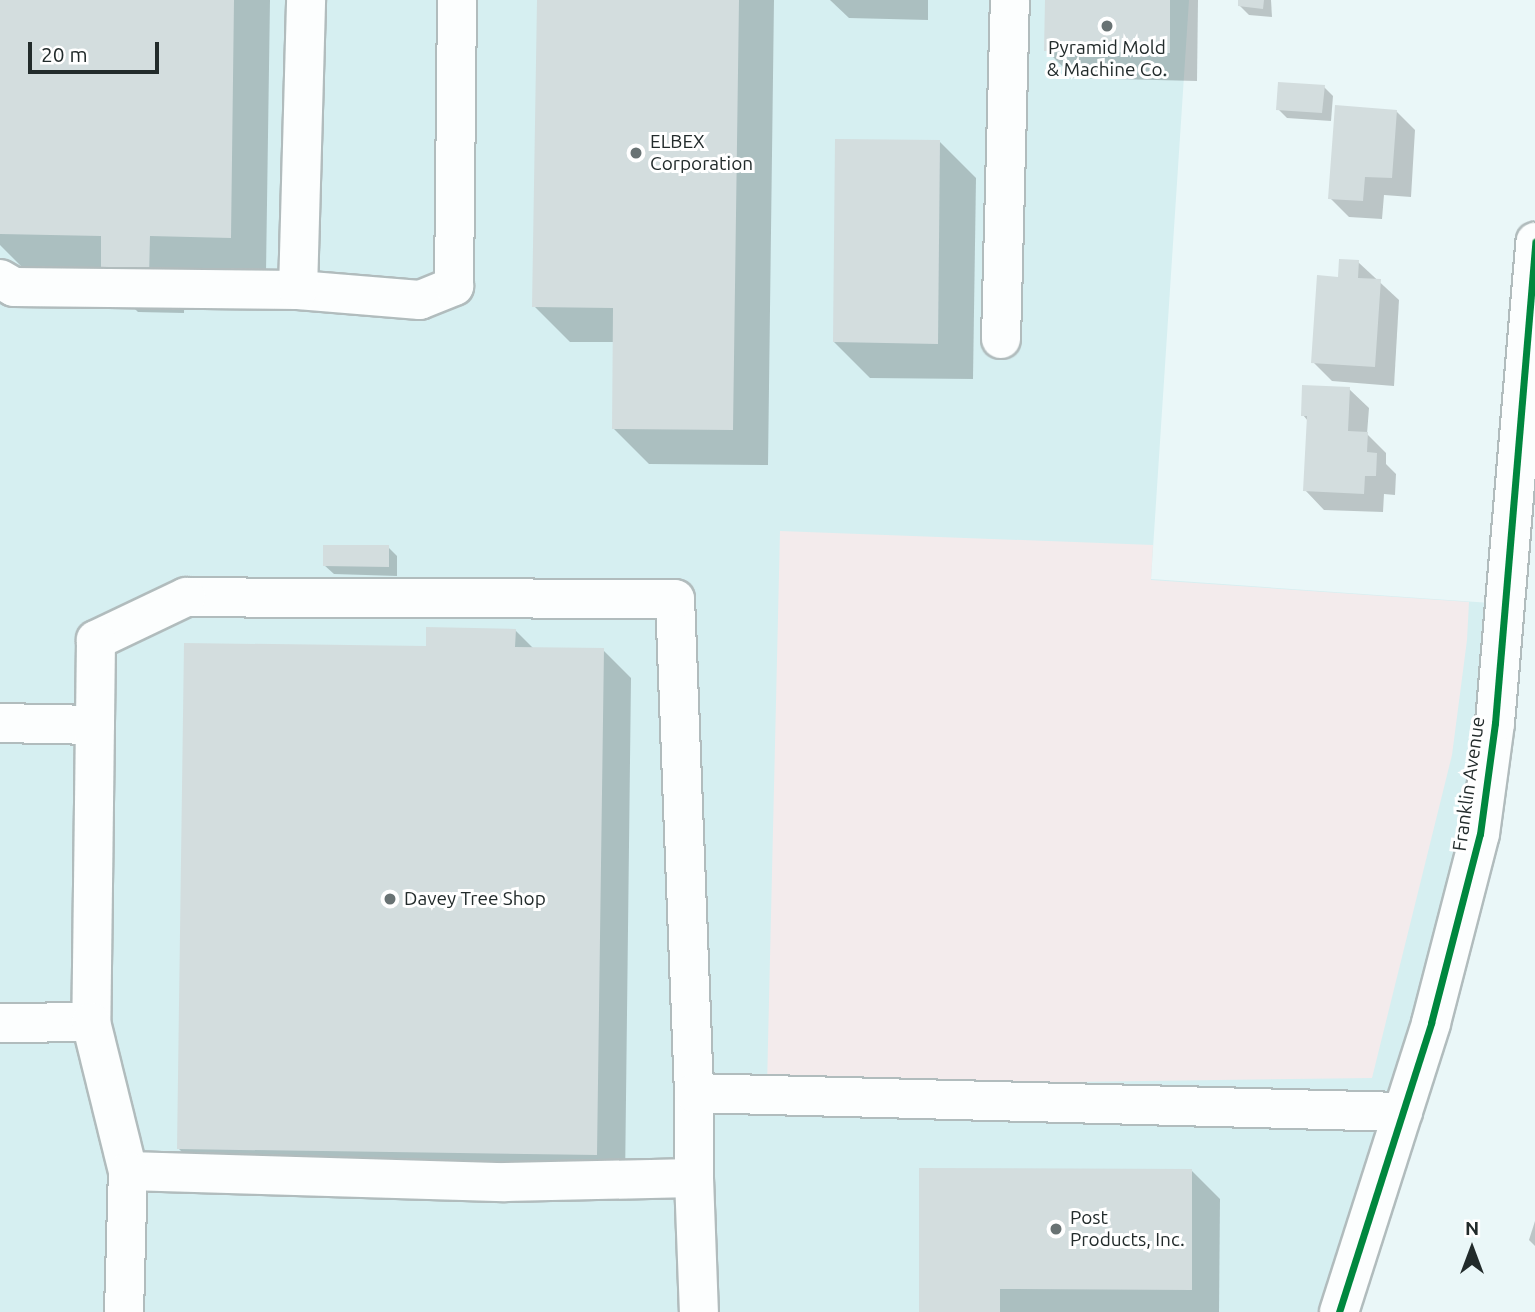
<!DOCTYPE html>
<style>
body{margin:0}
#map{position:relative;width:1535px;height:1312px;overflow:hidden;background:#eaf7f8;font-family:Ubuntu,sans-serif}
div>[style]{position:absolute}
.built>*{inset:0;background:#d6eff1}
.green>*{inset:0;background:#f3ebec}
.shadow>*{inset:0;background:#0003}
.building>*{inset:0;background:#d3ddde}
.roads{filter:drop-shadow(2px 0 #b1bcbd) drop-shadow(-2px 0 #b1bcbd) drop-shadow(0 2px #b1bcbd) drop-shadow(0 -2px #b1bcbd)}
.minor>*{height:38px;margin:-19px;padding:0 19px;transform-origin:19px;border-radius:19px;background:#fcfefe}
.cycleway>*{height:7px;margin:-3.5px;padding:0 3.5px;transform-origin:3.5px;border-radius:3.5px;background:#00873e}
.dots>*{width:19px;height:19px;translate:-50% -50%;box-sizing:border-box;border:4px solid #fff;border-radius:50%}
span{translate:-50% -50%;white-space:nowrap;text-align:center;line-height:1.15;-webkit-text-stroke:6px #fff;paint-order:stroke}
.poi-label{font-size:19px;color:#222b2b}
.left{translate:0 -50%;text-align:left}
.street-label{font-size:19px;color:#222b2b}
.north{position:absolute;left:1437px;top:1214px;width:70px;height:70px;-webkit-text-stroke:5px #fff;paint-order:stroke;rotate:0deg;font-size:19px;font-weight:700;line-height:28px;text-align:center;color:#222b2b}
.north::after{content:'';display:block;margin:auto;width:24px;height:32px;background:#222b2b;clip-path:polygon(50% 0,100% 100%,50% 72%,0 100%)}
.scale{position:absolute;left:28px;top:42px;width:131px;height:32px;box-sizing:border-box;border:4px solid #222b2b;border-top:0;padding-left:9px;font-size:21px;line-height:24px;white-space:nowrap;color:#222b2b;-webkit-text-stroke:5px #fff;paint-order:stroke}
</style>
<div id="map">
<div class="built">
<div style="clip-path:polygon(0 0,1189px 0,1151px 579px,1505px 604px,1495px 723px,1339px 1312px,0 1312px)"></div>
</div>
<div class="green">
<div style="clip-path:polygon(780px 531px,1153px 545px,1151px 580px,1469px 602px,1467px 640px,1452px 755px,1372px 1078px,767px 1086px)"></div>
</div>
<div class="shadow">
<div style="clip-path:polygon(0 0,270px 0,266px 273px,185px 271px,184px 313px,138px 312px,102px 277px,24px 269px,0 245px)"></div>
<div style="clip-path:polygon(539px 0,774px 0,768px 465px,649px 464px,613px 428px,615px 342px,570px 342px,534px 306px)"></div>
<div style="clip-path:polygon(830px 0,928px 0,928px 20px,849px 18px)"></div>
<div style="clip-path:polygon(1046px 0,1198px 0,1197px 81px,1074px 78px,1046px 50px)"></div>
<div style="clip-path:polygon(1240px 0,1271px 0,1272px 17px,1249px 15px,1240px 6px)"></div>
<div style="clip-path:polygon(1324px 87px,1333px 96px,1331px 121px,1287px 118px,1278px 109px)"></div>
<div style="clip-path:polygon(1396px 111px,1415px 130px,1411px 197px,1384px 195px,1382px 219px,1349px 217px,1330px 198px)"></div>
<div style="clip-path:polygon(940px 142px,976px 178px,973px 379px,870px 378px,834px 342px)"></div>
<div style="clip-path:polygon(1358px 262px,1399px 300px,1394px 386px,1332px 381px,1313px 362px)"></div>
<div style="clip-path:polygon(1349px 389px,1369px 408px,1367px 434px,1386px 453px,1386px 464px,1396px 474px,1395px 495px,1384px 494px,1383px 512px,1324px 510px,1305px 490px,1308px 421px,1303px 415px)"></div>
<div style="clip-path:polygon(388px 547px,397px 556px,397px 576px,334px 574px,324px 565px)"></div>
<div style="clip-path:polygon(515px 630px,534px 649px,603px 650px,631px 678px,625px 1183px,207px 1177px,179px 1149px,427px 648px)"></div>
<div style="clip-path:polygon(1192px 1171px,1220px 1199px,1219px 1312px,920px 1312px)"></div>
<div style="clip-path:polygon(1535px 1221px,1535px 1246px,1529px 1240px)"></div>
</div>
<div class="building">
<div style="clip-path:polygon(0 0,234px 0,231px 238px,150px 236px,149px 278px,101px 277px,101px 236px,0 234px)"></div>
<div style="clip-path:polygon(537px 0,739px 0,733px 430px,612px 429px,613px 308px,532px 307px)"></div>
<div style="clip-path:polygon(1045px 0,1170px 0,1170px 53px,1044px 51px)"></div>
<div style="clip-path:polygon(1238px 0,1264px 0,1263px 9px,1238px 6px)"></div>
<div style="clip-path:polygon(1278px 82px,1325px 85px,1322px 113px,1276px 110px)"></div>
<div style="clip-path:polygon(1335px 105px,1397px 110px,1392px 178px,1365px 177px,1363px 201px,1328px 199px)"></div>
<div style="clip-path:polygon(835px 139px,940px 140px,938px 344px,833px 342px)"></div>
<div style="clip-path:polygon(1339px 259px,1359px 260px,1358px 278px,1381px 279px,1375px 367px,1311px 363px,1317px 275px,1338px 277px)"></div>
<div style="clip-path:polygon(1302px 385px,1350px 387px,1348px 431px,1368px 432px,1367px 452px,1377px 453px,1376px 476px,1365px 476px,1364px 494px,1303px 491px,1307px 416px,1301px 416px)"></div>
<div style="clip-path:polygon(323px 545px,389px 545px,389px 567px,323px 566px)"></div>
<div style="clip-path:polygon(426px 627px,516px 629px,515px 647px,604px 648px,597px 1155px,177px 1149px,184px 643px,426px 646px)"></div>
<div style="clip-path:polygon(919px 1168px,1192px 1169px,1192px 1290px,1000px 1289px,1000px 1312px,919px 1312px)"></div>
</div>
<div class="roads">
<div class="minor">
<div style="left:0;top:279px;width:16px;rotate:30deg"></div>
<div style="left:14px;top:287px;width:284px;rotate:0.6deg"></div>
<div style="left:298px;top:290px;width:122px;rotate:4.7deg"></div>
<div style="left:420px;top:300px;width:37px;rotate:-22deg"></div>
<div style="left:454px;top:286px;width:286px;rotate:-89.4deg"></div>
<div style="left:298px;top:290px;width:290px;rotate:-88.4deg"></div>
<div style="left:1001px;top:339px;width:339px;rotate:-88.5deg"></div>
<div style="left:0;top:723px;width:95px;rotate:1.2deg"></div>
<div style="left:0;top:1023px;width:91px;rotate:-0.6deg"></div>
<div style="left:694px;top:1093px;width:494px;rotate:-92.2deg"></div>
<div style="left:675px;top:599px;width:489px;rotate:-179.8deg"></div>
<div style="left:186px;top:597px;width:100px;rotate:154.5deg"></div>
<div style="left:96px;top:640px;width:382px;rotate:90.7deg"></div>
<div style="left:91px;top:1022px;width:154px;rotate:76.1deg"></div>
<div style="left:128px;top:1171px;width:377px;rotate:1.7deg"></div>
<div style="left:505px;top:1182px;width:189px;rotate:-1.2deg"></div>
<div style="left:694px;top:1178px;width:85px;rotate:-90deg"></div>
<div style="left:694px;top:1093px;width:709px;rotate:1.54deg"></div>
<div style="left:694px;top:1178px;width:134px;rotate:87.9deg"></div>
<div style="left:124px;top:1312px;width:141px;rotate:-88.4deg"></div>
<div style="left:1339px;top:1312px;width:303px;rotate:-72.3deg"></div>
<div style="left:1431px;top:1023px;width:195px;rotate:-75.5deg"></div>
<div style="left:1480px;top:834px;width:112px;rotate:-82.3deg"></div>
<div style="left:1495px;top:723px;width:483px;rotate:-85.2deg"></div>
</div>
</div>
<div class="cycleway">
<div style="left:1339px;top:1312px;width:303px;rotate:-72.3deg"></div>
<div style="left:1431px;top:1023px;width:195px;rotate:-75.5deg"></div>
<div style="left:1480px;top:834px;width:112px;rotate:-82.3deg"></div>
<div style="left:1495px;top:723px;width:483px;rotate:-85.2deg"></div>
</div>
<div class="dots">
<div style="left:1107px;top:26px;background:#687273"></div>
<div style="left:636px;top:153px;background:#687273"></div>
<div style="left:390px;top:899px;background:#687273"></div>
<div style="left:1056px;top:1229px;background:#687273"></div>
</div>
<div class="poi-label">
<span style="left:1107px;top:59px">Pyramid Mold<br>&amp; Machine Co.</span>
<span class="left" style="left:650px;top:153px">ELBEX<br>Corporation</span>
<span class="left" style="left:404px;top:899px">Davey Tree Shop</span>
<span class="left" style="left:1070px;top:1229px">Post<br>Products, Inc.</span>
</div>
<div class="street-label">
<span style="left:1469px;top:784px;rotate:-82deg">Franklin Avenue</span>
</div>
<div class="north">N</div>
<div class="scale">20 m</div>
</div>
